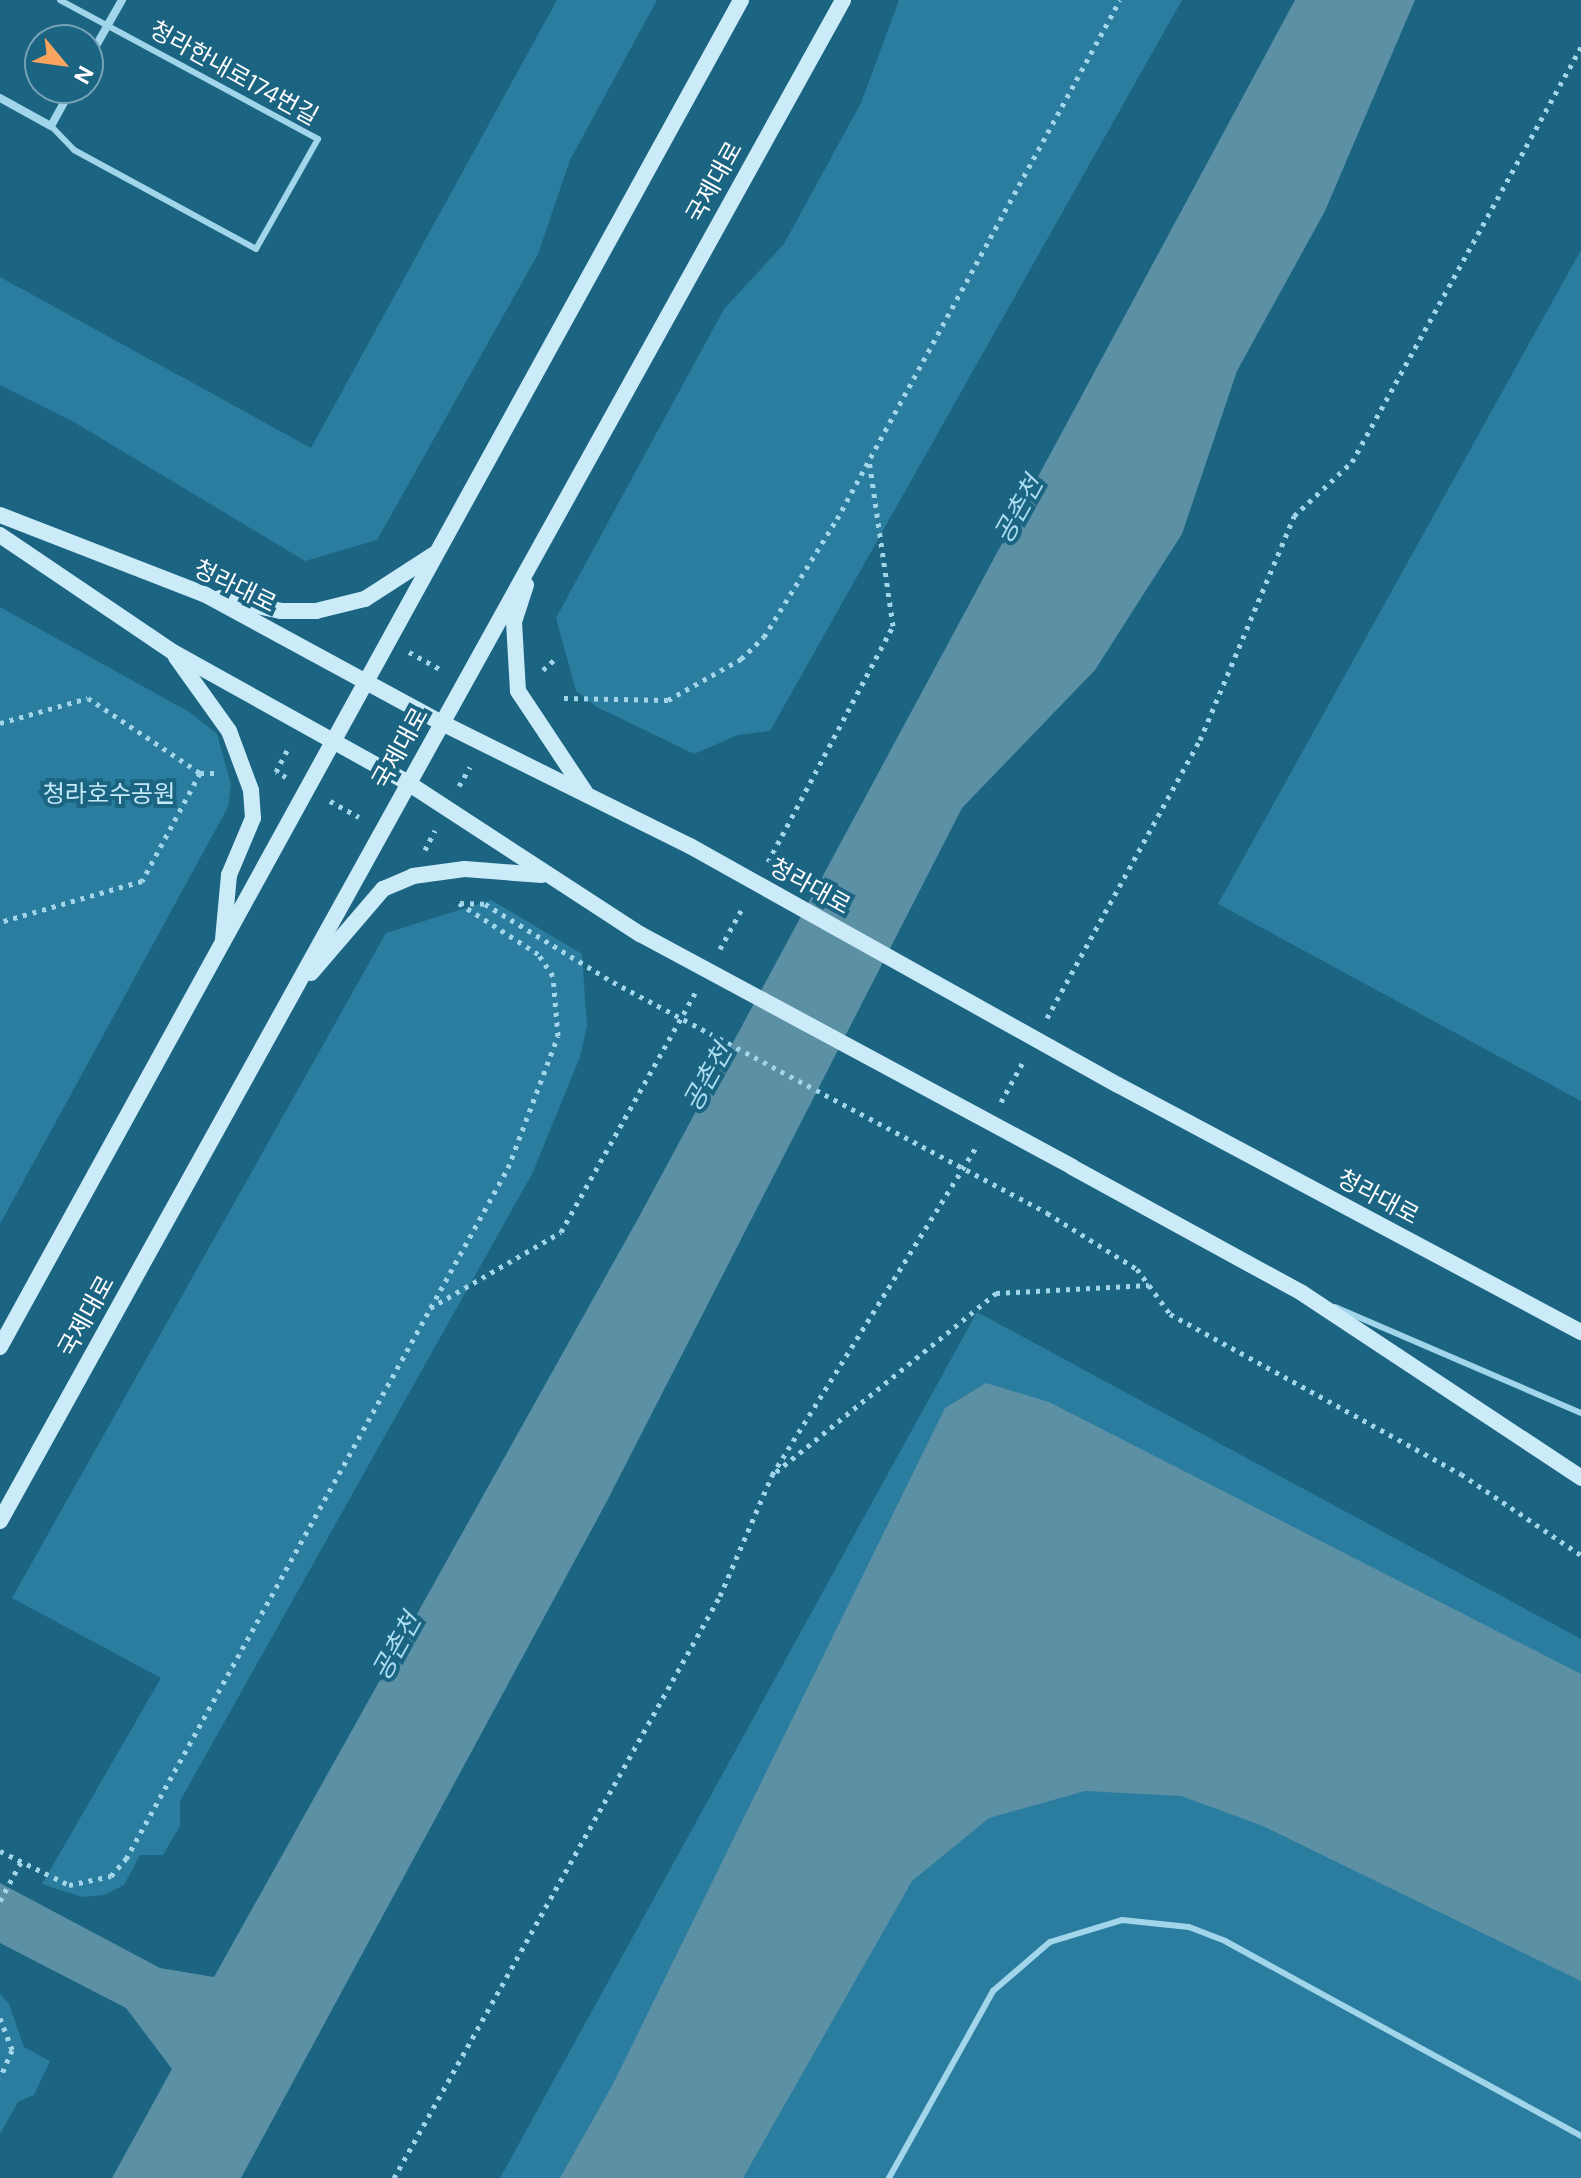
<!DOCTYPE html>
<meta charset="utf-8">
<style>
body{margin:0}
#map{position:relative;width:1581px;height:2178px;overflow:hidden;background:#1b6482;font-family:"DM Sans","Noto Sans KR",sans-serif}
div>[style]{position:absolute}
.green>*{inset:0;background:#2b7d9f}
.water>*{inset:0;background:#5b90a5}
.path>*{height:5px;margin-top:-2.5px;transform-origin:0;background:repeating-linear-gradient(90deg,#a1d5ea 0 4px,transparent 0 10px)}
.lane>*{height:6px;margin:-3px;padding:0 3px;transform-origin:3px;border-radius:3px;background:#a1d5ea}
.street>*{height:8px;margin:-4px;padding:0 4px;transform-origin:4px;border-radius:4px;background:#a1d5ea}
.secondary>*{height:16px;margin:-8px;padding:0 8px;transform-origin:8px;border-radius:8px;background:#ccebf8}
.path-bridge>*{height:5px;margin-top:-2.5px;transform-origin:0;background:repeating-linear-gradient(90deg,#a1d5ea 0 4px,transparent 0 10px)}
.secondary-bridge>*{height:16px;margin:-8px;padding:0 8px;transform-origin:8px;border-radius:8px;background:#ccebf8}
span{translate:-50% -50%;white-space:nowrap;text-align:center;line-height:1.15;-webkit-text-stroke:8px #1b6482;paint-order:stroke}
.street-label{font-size:24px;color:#fff}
.park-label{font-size:24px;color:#c5e9f8}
.water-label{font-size:26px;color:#acdef2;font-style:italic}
.north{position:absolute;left:24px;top:24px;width:80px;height:80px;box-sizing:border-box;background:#1b6482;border:2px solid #76a2b4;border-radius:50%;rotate:119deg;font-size:22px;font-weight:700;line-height:32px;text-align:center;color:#fff}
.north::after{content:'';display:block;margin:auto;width:28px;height:36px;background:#fba45d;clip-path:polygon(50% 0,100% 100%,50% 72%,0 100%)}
</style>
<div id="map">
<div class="green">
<div style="clip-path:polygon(557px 0,657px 0,570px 160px,538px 254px,377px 540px,305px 561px,74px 422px,0 385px,0 277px,311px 448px)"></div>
<div style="clip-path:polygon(899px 0,1182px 0,770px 731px,738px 735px,694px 754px,597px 707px,576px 691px,556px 618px,724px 309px,784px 244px,861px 103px)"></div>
<div style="clip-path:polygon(1581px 250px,1581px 1101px,1218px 904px)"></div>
<div style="clip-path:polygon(0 607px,191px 713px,217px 734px,231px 785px,228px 807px,0 1224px)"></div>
<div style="clip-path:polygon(491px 900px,582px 954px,587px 1026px,580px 1057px,532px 1174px,180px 1801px,180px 1826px,163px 1855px,140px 1855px,124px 1885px,104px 1895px,82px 1897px,42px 1884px,161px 1678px,12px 1598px,386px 933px)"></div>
<div style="clip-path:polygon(977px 1312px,1581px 1639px,1581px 2178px,500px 2178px)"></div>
<div style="clip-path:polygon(0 1994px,9px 2004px,24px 2047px,50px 2061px,34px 2095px,18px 2102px,0 2134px)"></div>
</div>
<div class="water">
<div style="clip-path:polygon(1295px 0,1415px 0,1325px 211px,1237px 371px,1182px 534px,1095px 670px,962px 808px,607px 1501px,241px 2178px,112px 2178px,172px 2069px,126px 2008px,0 1943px,0 1883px,160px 1968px,214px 1977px,640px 1215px)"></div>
<div style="clip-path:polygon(986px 1383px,1049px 1402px,1581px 1674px,1581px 1981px,1263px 1826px,1181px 1796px,1085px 1791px,989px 1818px,912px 1881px,743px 2178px,560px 2178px,613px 2084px,945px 1408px)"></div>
</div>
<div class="path">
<div style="left:409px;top:652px;width:38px;rotate:29deg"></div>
<div style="left:543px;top:670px;width:15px;rotate:-42deg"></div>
<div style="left:564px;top:698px;width:104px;rotate:1.1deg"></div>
<div style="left:668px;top:700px;width:84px;rotate:-29.3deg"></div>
<div style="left:741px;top:659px;width:32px;rotate:-44deg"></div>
<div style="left:764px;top:637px;width:139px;rotate:-58.3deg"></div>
<div style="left:837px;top:519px;width:591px;rotate:-61.4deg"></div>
<div style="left:0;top:723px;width:91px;rotate:-15.9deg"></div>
<div style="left:88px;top:698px;width:135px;rotate:33.8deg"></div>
<div style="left:200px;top:773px;width:123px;rotate:118.2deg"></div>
<div style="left:142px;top:881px;width:148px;rotate:163.9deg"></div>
<div style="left:200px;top:773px;width:19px"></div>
<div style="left:286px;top:777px;width:11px;rotate:-153deg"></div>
<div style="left:276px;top:772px;width:30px;rotate:-63deg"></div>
<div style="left:459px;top:786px;width:22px;rotate:-60deg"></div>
<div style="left:330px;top:801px;width:33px;rotate:29deg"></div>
<div style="left:425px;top:850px;width:22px;rotate:-63deg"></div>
<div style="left:768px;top:862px;width:267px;rotate:-62.1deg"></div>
<div style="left:893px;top:626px;width:168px;rotate:-98.2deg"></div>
<div style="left:460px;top:903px;width:25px;rotate:2deg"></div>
<div style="left:485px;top:904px;width:150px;rotate:31.4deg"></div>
<div style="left:720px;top:949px;width:50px;rotate:-61.4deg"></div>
<div style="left:1047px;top:1018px;width:317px;rotate:-61.2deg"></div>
<div style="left:1200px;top:740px;width:243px;rotate:-67.2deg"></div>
<div style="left:1294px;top:516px;width:79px;rotate:-43deg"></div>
<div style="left:1352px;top:462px;width:474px;rotate:-61.1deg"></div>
<div style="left:1001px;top:1102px;width:46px;rotate:-61.2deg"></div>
<div style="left:1047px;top:1213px;width:106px;rotate:31.9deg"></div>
<div style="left:1137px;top:1269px;width:56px;rotate:53.7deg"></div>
<div style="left:1170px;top:1314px;width:332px;rotate:28.8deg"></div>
<div style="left:1461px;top:1474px;width:145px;rotate:34deg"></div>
<div style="left:430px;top:1308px;width:151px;rotate:-30.1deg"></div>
<div style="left:561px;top:1232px;width:274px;rotate:-60.7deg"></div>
<div style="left:776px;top:1472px;width:284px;rotate:-39.1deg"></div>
<div style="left:996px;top:1293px;width:153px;rotate:-3deg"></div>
<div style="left:0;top:1851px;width:77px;rotate:26.2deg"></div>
<div style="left:69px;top:1885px;width:43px;rotate:-12.1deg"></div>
<div style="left:111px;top:1876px;width:23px;rotate:-49deg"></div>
<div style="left:126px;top:1859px;width:790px;rotate:-61.07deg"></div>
<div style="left:508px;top:1168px;width:141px;rotate:-69.3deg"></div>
<div style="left:558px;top:1036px;width:60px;rotate:-94.8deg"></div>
<div style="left:553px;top:976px;width:27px;rotate:-124deg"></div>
<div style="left:538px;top:954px;width:94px;rotate:-147.2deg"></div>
<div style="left:0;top:1901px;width:44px;rotate:-61.7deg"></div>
<div style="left:0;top:2018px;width:34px;rotate:69deg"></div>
<div style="left:12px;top:2050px;width:30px;rotate:113deg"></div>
<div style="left:394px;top:2178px;width:667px;rotate:-60.75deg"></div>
<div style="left:720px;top:1596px;width:132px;rotate:-66.7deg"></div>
<div style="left:772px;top:1475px;width:388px;rotate:-58.1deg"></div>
</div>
<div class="lane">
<div style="left:51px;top:126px;width:33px;rotate:46deg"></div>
<div style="left:74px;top:150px;width:207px;rotate:28.5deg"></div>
<div style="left:256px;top:249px;width:126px;rotate:-60.6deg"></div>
<div style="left:318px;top:139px;width:293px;rotate:-151.7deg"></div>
<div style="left:1335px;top:1307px;width:268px;rotate:23.3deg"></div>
<div style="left:889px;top:2178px;width:214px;rotate:-60.9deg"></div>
<div style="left:993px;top:1991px;width:75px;rotate:-40.7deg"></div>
<div style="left:1050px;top:1942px;width:75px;rotate:-17deg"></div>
<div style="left:1122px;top:1920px;width:67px;rotate:6deg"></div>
<div style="left:1189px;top:1927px;width:39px;rotate:21deg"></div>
<div style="left:1225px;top:1941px;width:406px;rotate:28.7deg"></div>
</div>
<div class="street">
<div style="left:88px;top:60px;width:69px;rotate:-60.5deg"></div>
<div style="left:0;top:98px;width:58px;rotate:28.8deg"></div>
<div style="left:51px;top:126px;width:43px;rotate:-61.1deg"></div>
</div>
<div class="secondary">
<div style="left:0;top:515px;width:219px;rotate:21.2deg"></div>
<div style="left:204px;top:594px;width:271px;rotate:28.5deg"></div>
<div style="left:442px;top:723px;width:277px;rotate:26.4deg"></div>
<div style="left:0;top:535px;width:209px;rotate:34.1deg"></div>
<div style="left:173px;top:652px;width:269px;rotate:29.1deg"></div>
<div style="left:408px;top:783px;width:277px;rotate:33.1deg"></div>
<div style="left:526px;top:585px;width:39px;rotate:108deg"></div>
<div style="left:514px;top:622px;width:69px;rotate:86.7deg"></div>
<div style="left:518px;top:691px;width:121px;rotate:56.4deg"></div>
<div style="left:220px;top:598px;width:62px;rotate:12deg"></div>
<div style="left:281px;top:611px;width:35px"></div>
<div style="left:316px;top:611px;width:50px;rotate:-13.8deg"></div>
<div style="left:365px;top:599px;width:81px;rotate:-32.9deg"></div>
<div style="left:176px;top:657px;width:91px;rotate:54.4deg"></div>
<div style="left:229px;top:731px;width:63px;rotate:69.6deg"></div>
<div style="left:251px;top:790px;width:28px;rotate:86deg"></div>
<div style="left:253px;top:818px;width:62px;rotate:112.8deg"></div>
<div style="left:229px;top:875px;width:65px;rotate:95.3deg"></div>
<div style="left:311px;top:973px;width:111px;rotate:-49.4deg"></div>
<div style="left:383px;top:889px;width:33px;rotate:-23deg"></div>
<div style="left:413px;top:876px;width:52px;rotate:-7.7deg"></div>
<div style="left:465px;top:869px;width:77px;rotate:4.5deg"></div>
<div style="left:1118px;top:1085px;width:525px;rotate:28.08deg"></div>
<div style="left:1072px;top:1167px;width:262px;rotate:28.7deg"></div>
<div style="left:1302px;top:1293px;width:335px;rotate:33.5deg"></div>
<div style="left:0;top:1347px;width:1537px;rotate:-61.18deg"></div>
<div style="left:0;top:1521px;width:1739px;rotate:-61deg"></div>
</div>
<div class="path-bridge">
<div style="left:613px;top:982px;width:492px;rotate:28deg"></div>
</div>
<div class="secondary-bridge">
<div style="left:690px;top:846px;width:490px;rotate:29.2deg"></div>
<div style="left:640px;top:934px;width:491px;rotate:28.3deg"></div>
</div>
<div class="street-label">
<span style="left:234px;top:73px;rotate:29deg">청라한내로174번길</span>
<span style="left:714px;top:182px;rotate:-61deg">국제대로</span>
<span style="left:235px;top:586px;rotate:26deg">청라대로</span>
<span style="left:400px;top:748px;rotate:-61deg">국제대로</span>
<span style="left:810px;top:886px;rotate:29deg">청라대로</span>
<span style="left:1378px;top:1197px;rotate:28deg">청라대로</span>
<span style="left:86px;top:1316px;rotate:-61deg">국제대로</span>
</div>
<div class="park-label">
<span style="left:109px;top:794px">청라호수공원</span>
</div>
<div class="water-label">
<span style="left:1019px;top:510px;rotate:-61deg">공촌천</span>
<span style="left:708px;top:1078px;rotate:-61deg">공촌천</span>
<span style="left:397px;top:1647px;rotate:-61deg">공촌천</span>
</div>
<div class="north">N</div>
</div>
